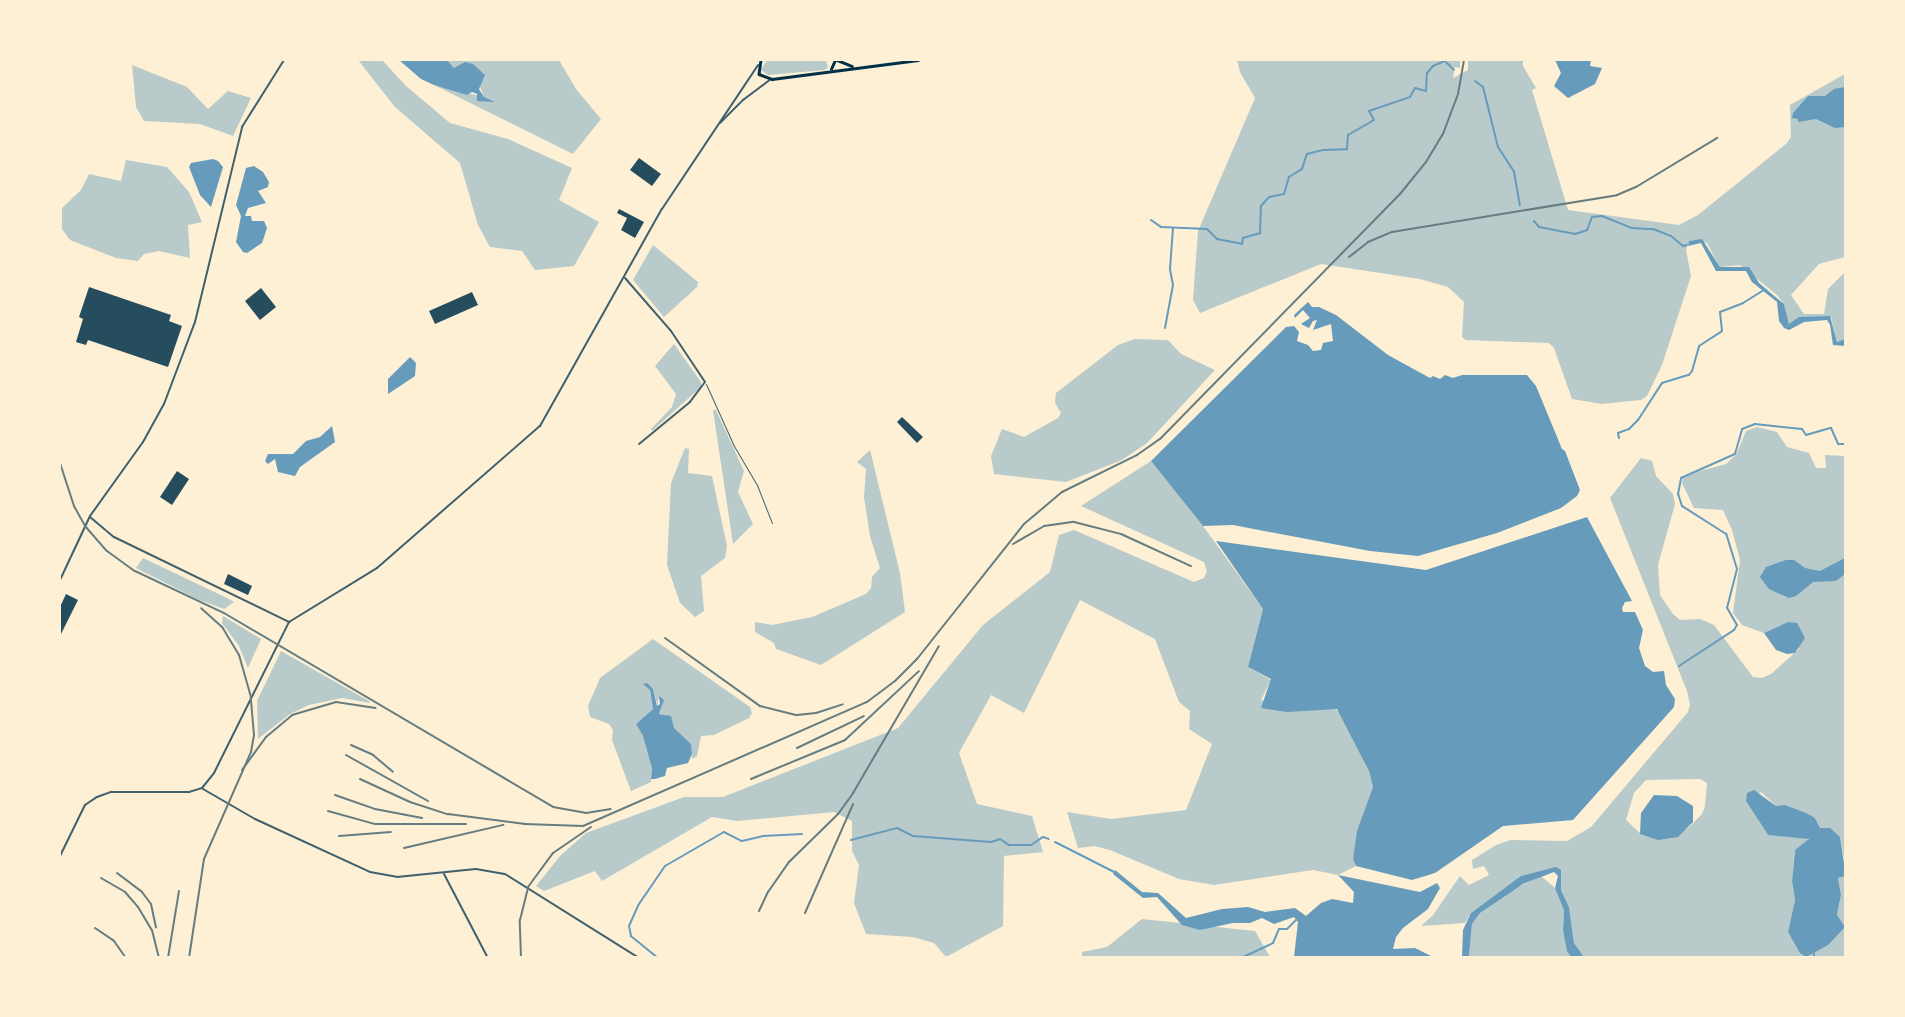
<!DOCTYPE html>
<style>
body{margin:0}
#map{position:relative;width:1905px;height:1017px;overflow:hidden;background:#fdf0d5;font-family:"Roboto Condensed",sans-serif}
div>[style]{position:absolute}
.green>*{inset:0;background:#b9caca}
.water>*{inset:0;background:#669bbc}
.stream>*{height:2px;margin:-1px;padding:0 1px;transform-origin:1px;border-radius:1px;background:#669bbc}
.building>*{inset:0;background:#264d5e}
.service>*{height:1px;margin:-0.5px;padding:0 0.5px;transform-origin:0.5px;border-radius:0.5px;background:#3f606c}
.minor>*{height:2px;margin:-1px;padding:0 1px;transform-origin:1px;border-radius:1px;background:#3f606c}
.tertiary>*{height:2px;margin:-1px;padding:0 1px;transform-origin:1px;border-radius:1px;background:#3f606c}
.secondary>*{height:2.5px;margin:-1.25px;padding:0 1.25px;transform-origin:1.25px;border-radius:1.25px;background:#003049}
.rail>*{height:2px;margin:-1px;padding:0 1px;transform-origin:1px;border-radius:1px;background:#657d81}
span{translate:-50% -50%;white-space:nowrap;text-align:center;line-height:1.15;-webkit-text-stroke:7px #fdf0d5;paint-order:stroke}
.frame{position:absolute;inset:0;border:61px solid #fdf0d5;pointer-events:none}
</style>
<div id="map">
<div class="green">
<div style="clip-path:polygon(358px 60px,382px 60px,406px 86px,450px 123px,508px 139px,572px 168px,559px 200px,599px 222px,574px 266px,535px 270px,522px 251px,490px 247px,478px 225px,460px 163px,395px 107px)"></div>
<div style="clip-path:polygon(447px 60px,559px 60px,576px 89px,601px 119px,573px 154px,434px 85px,484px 97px,479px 84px,484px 74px,475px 69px,454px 68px)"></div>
<div style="clip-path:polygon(767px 60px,826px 60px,828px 67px,825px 70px,768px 75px,761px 70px)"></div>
<div style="clip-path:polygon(1237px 60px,1443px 60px,1449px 63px,1446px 60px,1460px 60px,1460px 68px,1455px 67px,1453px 78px,1468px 70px,1468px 60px,1523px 60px,1523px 66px,1536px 88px,1532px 90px,1568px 210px,1679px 225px,1698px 215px,1787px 143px,1791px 137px,1790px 105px,1845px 74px,1845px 257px,1819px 264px,1791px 295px,1804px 314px,1824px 314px,1828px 289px,1845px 272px,1845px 339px,1837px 342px,1831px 317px,1789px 324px,1784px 304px,1777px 295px,1740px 265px,1720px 267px,1707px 243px,1695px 240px,1689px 242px,1686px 250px,1691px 276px,1662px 365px,1647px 396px,1641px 400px,1602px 404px,1572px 399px,1554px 348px,1549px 343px,1466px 340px,1462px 337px,1464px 302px,1448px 287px,1420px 279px,1321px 264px,1200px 313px,1193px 300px,1198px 231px,1255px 98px,1240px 72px)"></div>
<div style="clip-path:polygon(132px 65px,187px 87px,208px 109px,228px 91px,251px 98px,233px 136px,200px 124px,144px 121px,136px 107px)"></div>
<div style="clip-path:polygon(126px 160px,167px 167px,189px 192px,202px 222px,188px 225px,190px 258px,159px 251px,144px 254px,138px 261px,116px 258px,70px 240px,62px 229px,62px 208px,81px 190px,89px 174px,121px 181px)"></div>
<div style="clip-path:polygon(653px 245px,698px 282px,697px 287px,664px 317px,633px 280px)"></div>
<div style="clip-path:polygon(1135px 339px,1168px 340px,1181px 354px,1215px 370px,1147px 443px,1122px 460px,1066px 482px,994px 474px,991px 456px,1002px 429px,1024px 437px,1058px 418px,1061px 413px,1055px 403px,1056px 393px,1118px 345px)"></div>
<div style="clip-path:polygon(674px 344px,701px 382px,701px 387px,652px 431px,651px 429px,672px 407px,676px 394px,655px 366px)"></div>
<div style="clip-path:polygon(713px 410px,716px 410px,744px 471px,738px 492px,753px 524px,733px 544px)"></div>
<div style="clip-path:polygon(evenodd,1757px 427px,1777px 432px,1787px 447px,1809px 453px,1816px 468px,1826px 468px,1825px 455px,1845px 456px,1845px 864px,1840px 837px,1820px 828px,1815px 818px,1776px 806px,1761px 792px,1746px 801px,1768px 835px,1808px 837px,1808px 842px,1795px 850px,1794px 857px,1792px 881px,1795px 900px,1788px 932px,1794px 942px,1845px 927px,1837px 916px,1841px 895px,1838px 878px,1845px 876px,1845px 957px,1584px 957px,1574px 943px,1569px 907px,1561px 890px,1561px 872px,1556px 868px,1521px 877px,1471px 913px,1465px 923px,1421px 926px,1433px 915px,1460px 876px,1469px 885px,1489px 875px,1484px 866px,1473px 869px,1472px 860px,1496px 845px,1510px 840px,1567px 841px,1591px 827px,1688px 712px,1690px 705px,1687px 691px,1610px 498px,1641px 458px,1652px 461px,1656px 476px,1673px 494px,1675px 504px,1658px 565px,1660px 595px,1673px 614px,1680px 620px,1700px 619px,1714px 625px,1753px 677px,1762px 678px,1771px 674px,1799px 649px,1788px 622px,1764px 633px,1742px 625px,1733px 613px,1740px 560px,1732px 530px,1723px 510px,1694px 508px,1682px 483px,1683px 478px,1700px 471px,1726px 464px,1736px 455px,1746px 431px,1757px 427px,1700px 779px,1707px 783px,1705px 806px,1702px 814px,1687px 829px,1641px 834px,1626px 820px,1634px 793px,1646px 780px,1700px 779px)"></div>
<div style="clip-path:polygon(685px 448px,689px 449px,688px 473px,712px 476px,727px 546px,725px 558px,701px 576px,704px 611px,695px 617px,680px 603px,667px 565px,671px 483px)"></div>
<div style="clip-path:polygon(870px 450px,900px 573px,905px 612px,821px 665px,776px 649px,774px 643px,755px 632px,755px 622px,772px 625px,812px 617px,866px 594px,871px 588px,872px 577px,880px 568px,870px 536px,864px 497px,866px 469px,857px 462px)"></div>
<div style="clip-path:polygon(1151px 461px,1203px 526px,1263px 609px,1248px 667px,1271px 680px,1261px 700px,1332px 708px,1341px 712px,1369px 771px,1373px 787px,1362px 819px,1353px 859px,1356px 866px,1338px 875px,1313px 870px,1214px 885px,1179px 879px,1110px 850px,1094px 846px,1078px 848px,1067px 812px,1111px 819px,1186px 810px,1212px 744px,1189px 729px,1190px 711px,1179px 702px,1155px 639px,1080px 600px,1024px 713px,991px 695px,959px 753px,977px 804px,1032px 816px,1043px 852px,1004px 856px,1003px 926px,946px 957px,934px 943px,913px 937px,866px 934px,854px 903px,859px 865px,852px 851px,852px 821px,834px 812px,737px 821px,712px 817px,602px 881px,595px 871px,544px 891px,536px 886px,560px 856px,586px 833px,684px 797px,723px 797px,898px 728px,983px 625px,1050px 572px,1059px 535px,1074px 530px,1194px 582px,1204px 578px,1207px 571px,1204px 562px,1081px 506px)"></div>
<div style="clip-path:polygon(143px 558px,227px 598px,234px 602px,224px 609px,197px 599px,136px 568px)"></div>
<div style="clip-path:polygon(223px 616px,261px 639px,248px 668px,239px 646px,222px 623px)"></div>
<div style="clip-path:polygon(653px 639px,750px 707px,752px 713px,749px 718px,714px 735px,701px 736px,697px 756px,692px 759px,691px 744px,674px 728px,667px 715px,659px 714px,662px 705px,658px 698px,658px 707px,653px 689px,645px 685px,650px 690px,653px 709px,636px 724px,643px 736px,652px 770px,651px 782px,631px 791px,612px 740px,613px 730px,609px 724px,590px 717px,588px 706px,600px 678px)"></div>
<div style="clip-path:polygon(281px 651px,369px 701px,370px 703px,342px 698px,309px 705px,290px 714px,258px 739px,257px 701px)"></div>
<div style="clip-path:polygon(1541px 876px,1555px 888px,1561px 899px,1564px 910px,1563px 930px,1571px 957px,1469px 958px,1472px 924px,1480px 913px,1512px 890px)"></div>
<div style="clip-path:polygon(1142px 919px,1255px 931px,1270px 957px,1082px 958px,1082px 952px,1107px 947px)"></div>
</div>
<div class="water">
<div style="clip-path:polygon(399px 60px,447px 60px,454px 68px,465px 62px,473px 64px,485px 75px,479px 89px,484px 97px,495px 102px,477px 101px,477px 94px,472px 92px,467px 95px,434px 85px,421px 79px)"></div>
<div style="clip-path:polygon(1555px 60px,1591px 60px,1590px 66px,1602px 68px,1595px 84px,1568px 98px,1554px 86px,1561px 73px)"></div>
<div style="clip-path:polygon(1845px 87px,1845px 127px,1835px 128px,1816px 119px,1798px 122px,1798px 119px,1792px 118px,1793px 113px,1808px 96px,1825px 96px,1834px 89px)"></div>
<div style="clip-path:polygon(213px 159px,218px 161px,223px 167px,211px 207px,200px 195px,189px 167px,191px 163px)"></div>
<div style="clip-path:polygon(254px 166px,263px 172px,269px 182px,268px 187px,258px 191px,266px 203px,248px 208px,245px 216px,251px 216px,252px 221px,264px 221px,267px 228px,262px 243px,247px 253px,243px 252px,236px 242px,241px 216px,236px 205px,246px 168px)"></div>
<div style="clip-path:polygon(1702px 239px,1720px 267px,1749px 267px,1759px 283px,1784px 304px,1789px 324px,1799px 317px,1830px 316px,1837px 342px,1845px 339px,1845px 346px,1833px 345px,1830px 325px,1827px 320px,1804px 322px,1789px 330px,1784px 328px,1779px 321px,1777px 302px,1752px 282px,1746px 271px,1716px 271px,1701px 243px,1688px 246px,1689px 241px)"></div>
<div style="clip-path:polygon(1308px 302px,1312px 307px,1319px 307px,1336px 315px,1388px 355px,1430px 378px,1433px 376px,1440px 379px,1445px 375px,1453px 378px,1462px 375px,1527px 375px,1536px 386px,1562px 449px,1565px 451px,1580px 490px,1577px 496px,1561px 508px,1497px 533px,1418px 556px,1370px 551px,1233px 525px,1203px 526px,1151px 461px,1286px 327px,1294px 326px,1299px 332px,1297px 341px,1308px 345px,1313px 351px,1321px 350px,1323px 343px,1333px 341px,1331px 324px,1313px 330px,1317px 320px,1313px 321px,1309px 328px,1301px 324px,1310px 318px,1303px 310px,1295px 318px,1294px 315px)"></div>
<div style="clip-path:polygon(410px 357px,416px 363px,415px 376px,388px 394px,388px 379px)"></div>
<div style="clip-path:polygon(332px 426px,335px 442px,300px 467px,295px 476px,278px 472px,275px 459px,268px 464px,265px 461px,268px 454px,293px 454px,306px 441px,320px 437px)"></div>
<div style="clip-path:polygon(1587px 517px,1632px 601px,1625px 602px,1622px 608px,1623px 612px,1635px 612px,1643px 630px,1639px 648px,1645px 666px,1653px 672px,1664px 671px,1666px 685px,1675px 699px,1674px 707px,1573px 820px,1503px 826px,1435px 873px,1412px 880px,1356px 866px,1353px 859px,1357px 831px,1373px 787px,1369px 771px,1337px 709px,1287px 712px,1261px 708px,1271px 679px,1248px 667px,1263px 609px,1216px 541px,1426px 570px)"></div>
<div style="clip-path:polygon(1845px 558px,1845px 574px,1836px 581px,1813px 582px,1796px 596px,1789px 598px,1769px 589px,1760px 577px,1766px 567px,1786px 560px,1794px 560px,1805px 568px,1820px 571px)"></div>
<div style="clip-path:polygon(1788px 622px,1797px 623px,1805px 638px,1795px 653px,1787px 654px,1776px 650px,1764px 633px)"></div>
<div style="clip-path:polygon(647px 683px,653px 689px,657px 706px,660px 704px,659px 696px,664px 700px,659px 714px,671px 716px,674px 728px,691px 744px,692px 754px,688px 763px,667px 768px,665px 776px,655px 779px,651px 779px,652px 769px,643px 736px,636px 724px,653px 709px,650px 690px,643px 684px)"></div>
<div style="clip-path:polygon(1754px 790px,1776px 806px,1785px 805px,1806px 813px,1815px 818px,1820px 828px,1830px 828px,1840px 837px,1846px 876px,1838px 878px,1841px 895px,1837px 915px,1845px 927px,1828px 945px,1806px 957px,1800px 953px,1788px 932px,1795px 900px,1792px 881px,1795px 850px,1809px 839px,1768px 835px,1746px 801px,1747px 793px)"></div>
<div style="clip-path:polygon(1654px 795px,1677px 796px,1693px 806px,1693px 822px,1678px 837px,1658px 840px,1640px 834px,1641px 813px)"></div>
<div style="clip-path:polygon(1556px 867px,1561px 870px,1561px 890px,1569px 907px,1574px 943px,1584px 957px,1571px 957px,1567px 951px,1563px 930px,1564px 910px,1555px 888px,1558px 876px,1554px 872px,1523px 884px,1480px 913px,1472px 924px,1469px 957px,1462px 957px,1463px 930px,1471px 913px,1521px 876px)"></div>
<div style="clip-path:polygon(1115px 870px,1142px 892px,1158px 893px,1186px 918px,1222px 909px,1248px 907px,1265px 912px,1295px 908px,1306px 916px,1321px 903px,1332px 899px,1353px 903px,1354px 892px,1338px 875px,1420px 892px,1437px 883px,1440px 888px,1428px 909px,1403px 928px,1396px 937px,1393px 949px,1415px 948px,1433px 957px,1294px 957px,1298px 922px,1294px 917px,1274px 924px,1262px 918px,1250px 923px,1233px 923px,1200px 930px,1182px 925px,1157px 897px,1143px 898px,1113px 874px)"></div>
</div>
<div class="stream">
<div style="left:1444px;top:60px;width:14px;rotate:45deg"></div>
<div style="left:1475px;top:81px;width:10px;rotate:37deg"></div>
<div style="left:1483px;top:87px;width:62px;rotate:76deg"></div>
<div style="left:1498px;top:147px;width:30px;rotate:57deg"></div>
<div style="left:1514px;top:172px;width:34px;rotate:80deg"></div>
<div style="left:1151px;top:220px;width:12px;rotate:35deg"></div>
<div style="left:1161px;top:227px;width:46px;rotate:2.5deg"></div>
<div style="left:1207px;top:229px;width:14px;rotate:45deg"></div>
<div style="left:1217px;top:239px;width:25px;rotate:11deg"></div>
<div style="left:1242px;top:244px;width:6px;rotate:-81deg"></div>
<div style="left:1243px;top:238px;width:18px;rotate:-16deg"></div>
<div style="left:1260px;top:233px;width:27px;rotate:-88deg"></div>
<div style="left:1261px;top:206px;width:12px;rotate:-48deg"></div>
<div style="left:1269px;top:197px;width:15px;rotate:-11deg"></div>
<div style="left:1284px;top:194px;width:18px;rotate:-74deg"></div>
<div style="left:1289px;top:177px;width:15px;rotate:-32deg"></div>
<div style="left:1302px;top:169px;width:16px;rotate:-72deg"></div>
<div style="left:1307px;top:154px;width:16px;rotate:-14deg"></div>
<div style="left:1323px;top:150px;width:24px;rotate:-2deg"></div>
<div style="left:1347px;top:149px;width:14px;rotate:-86deg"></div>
<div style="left:1348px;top:135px;width:30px;rotate:-30deg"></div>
<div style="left:1374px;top:120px;width:10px;rotate:-119deg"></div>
<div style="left:1369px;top:111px;width:43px;rotate:-18.9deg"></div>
<div style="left:1410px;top:97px;width:10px;rotate:-61deg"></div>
<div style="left:1415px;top:88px;width:11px;rotate:15deg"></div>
<div style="left:1426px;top:91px;width:18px;rotate:-87deg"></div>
<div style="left:1427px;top:73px;width:9px;rotate:-49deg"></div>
<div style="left:1433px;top:66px;width:13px;rotate:-23deg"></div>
<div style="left:1534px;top:221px;width:8px;rotate:50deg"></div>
<div style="left:1539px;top:227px;width:37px;rotate:11deg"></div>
<div style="left:1575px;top:234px;width:13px;rotate:-18deg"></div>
<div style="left:1587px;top:230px;width:14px;rotate:-69deg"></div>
<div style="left:1592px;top:217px;width:10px;rotate:-6deg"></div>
<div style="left:1602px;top:216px;width:31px;rotate:22deg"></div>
<div style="left:1631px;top:228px;width:22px;rotate:3deg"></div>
<div style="left:1653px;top:229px;width:19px;rotate:21deg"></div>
<div style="left:1671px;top:236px;width:16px;rotate:40deg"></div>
<div style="left:1683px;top:246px;width:4px;rotate:-14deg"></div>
<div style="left:1165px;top:328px;width:44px;rotate:-79.5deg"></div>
<div style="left:1173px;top:285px;width:16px;rotate:-101deg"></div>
<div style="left:1170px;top:269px;width:41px;rotate:-85.8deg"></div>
<div style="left:1619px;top:438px;width:5px;rotate:-101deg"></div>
<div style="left:1618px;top:433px;width:12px;rotate:-20deg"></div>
<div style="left:1629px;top:429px;width:13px;rotate:-45deg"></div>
<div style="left:1638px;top:420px;width:44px;rotate:-57deg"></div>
<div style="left:1662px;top:383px;width:28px;rotate:-17deg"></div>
<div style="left:1689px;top:375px;width:5px;rotate:-53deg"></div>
<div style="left:1692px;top:371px;width:26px;rotate:-74deg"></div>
<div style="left:1699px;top:346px;width:27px;rotate:-33deg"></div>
<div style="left:1722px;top:331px;width:19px;rotate:-96deg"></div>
<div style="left:1720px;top:312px;width:25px;rotate:-21deg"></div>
<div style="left:1743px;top:303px;width:25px;rotate:-32deg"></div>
<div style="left:1679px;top:666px;width:66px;rotate:-33.2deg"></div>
<div style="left:1734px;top:630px;width:6px;rotate:-59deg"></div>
<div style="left:1737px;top:625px;width:20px;rotate:-120deg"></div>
<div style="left:1727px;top:608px;width:40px;rotate:-75.6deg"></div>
<div style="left:1737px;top:569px;width:37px;rotate:-107deg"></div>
<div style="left:1726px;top:534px;width:52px;rotate:-147.5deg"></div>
<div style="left:1682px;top:506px;width:13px;rotate:-108deg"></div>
<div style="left:1678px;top:494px;width:16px;rotate:-79deg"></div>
<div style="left:1681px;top:478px;width:59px;rotate:-24deg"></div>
<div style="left:1735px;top:454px;width:26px;rotate:-74deg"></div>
<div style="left:1742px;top:429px;width:14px;rotate:-21deg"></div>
<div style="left:1755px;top:424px;width:47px;rotate:6.1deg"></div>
<div style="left:1802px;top:429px;width:7px;rotate:56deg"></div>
<div style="left:1806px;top:435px;width:26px;rotate:-16deg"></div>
<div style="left:1831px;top:428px;width:17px;rotate:66deg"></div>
<div style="left:1838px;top:444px;width:8px"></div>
<div style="left:851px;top:840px;width:48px;rotate:-14.6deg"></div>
<div style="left:897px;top:828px;width:18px;rotate:27deg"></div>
<div style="left:913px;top:836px;width:78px;rotate:4.4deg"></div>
<div style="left:991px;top:842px;width:9px;rotate:-18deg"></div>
<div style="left:1000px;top:839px;width:11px;rotate:34deg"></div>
<div style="left:1009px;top:845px;width:22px"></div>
<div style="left:1031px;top:845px;width:14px;rotate:-34deg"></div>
<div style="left:1043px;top:837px;width:6px;rotate:18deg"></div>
<div style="left:1055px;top:842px;width:68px;rotate:26.9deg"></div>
<div style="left:658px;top:958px;width:35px;rotate:-141deg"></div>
<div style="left:631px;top:936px;width:10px;rotate:-101deg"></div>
<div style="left:629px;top:926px;width:24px;rotate:-66deg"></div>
<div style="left:639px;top:904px;width:46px;rotate:-55.6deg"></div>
<div style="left:665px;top:866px;width:68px;rotate:-30deg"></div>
<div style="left:724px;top:832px;width:20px;rotate:27deg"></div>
<div style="left:742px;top:841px;width:22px;rotate:-13deg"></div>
<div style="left:763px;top:836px;width:39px;rotate:-3deg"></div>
<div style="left:1241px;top:958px;width:35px;rotate:-25deg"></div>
<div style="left:1273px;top:943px;width:15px;rotate:-67deg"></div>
<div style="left:1279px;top:929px;width:8px"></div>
<div style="left:1287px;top:929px;width:14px;rotate:-45deg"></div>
<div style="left:1814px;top:958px;width:5px;rotate:-90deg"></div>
</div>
<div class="building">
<div style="clip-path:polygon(639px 158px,661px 174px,652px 186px,630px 170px)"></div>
<div style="clip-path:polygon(619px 209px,644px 222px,635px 238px,621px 230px,627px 218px,617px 213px)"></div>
<div style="clip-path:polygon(89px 287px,171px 315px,169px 321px,182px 326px,168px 367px,88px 340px,86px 345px,76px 342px,83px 319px,79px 317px)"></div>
<div style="clip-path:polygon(261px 288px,276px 307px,260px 320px,245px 301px)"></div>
<div style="clip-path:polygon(472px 292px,478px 305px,435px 324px,429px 311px)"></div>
<div style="clip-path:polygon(902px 417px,923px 437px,917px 443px,897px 422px)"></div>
<div style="clip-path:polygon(177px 471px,189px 479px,172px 505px,160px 497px)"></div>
<div style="clip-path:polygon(228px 574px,252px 586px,248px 595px,224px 584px)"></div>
<div style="clip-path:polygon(66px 594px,78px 600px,60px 636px,60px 607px)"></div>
</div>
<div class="service">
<div style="left:706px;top:384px;width:68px;rotate:65.7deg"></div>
<div style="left:734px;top:446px;width:45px;rotate:59.5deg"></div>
<div style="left:757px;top:485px;width:41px;rotate:68.5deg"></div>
</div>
<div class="minor">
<div style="left:625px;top:278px;width:70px;rotate:49deg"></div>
<div style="left:671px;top:331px;width:61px;rotate:56.3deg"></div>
<div style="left:705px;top:382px;width:25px;rotate:127deg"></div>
<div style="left:690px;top:402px;width:66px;rotate:140.5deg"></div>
<div style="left:90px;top:517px;width:31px;rotate:40deg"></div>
<div style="left:114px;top:537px;width:195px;rotate:25.9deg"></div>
<div style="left:203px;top:789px;width:60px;rotate:30deg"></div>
<div style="left:255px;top:819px;width:127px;rotate:24.7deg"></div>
<div style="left:370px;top:872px;width:27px;rotate:10deg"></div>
<div style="left:397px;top:877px;width:79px;rotate:-5.8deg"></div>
<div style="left:476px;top:869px;width:29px;rotate:10deg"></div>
<div style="left:505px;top:874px;width:158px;rotate:32.1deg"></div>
<div style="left:444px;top:874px;width:95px;rotate:62.4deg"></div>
</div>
<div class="tertiary">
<div style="left:720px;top:123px;width:33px;rotate:-45deg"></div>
<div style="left:743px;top:100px;width:35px;rotate:-37deg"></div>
<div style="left:60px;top:580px;width:71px;rotate:-64.9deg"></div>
<div style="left:90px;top:516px;width:91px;rotate:-54.4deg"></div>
<div style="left:143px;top:442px;width:43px;rotate:-61.1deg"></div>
<div style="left:164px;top:404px;width:88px;rotate:-69.3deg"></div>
<div style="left:195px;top:322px;width:201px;rotate:-76.4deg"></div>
<div style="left:242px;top:127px;width:79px;rotate:-57.9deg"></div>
<div style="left:60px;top:856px;width:57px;rotate:-63.9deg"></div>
<div style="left:85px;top:805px;width:14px;rotate:-34deg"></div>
<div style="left:97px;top:797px;width:15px;rotate:-20deg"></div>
<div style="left:111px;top:792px;width:78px"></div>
<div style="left:189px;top:792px;width:14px;rotate:-17deg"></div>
<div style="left:202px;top:788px;width:19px;rotate:-51deg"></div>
<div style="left:214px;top:773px;width:169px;rotate:-63.6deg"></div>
<div style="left:289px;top:622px;width:103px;rotate:-31.5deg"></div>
<div style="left:377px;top:568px;width:216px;rotate:-41.1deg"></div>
<div style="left:540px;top:426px;width:249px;rotate:-60.7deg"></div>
<div style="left:662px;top:209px;width:173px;rotate:-56.3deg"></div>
</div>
<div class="secondary">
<div style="left:761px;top:60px;width:14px;rotate:98deg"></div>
<div style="left:759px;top:74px;width:14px;rotate:21deg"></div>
<div style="left:772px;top:79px;width:147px;rotate:-7.4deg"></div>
<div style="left:837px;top:60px;width:16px;rotate:22deg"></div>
<div style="left:831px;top:69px;width:10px;rotate:-66deg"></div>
</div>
<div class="rail">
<div style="left:1349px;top:257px;width:24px;rotate:-38deg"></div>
<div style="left:1368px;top:242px;width:26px;rotate:-23deg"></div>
<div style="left:1392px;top:232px;width:228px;rotate:-9.3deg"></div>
<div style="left:1617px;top:195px;width:21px;rotate:-23deg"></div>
<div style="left:1636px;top:187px;width:95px;rotate:-31.2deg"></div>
<div style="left:60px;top:463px;width:45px;rotate:72deg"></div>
<div style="left:74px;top:506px;width:23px;rotate:61deg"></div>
<div style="left:85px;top:526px;width:33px;rotate:49deg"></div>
<div style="left:107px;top:551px;width:34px;rotate:36deg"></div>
<div style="left:135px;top:571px;width:98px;rotate:25.3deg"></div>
<div style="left:224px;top:613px;width:382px;rotate:30.5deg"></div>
<div style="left:553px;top:807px;width:34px;rotate:10deg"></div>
<div style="left:586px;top:813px;width:25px;rotate:-9deg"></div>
<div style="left:1013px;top:544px;width:36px;rotate:-30deg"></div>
<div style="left:1044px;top:526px;width:30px;rotate:-8deg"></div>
<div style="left:1074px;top:522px;width:49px;rotate:14.3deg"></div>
<div style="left:1121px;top:534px;width:77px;rotate:24.6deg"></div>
<div style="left:665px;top:638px;width:117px;rotate:35.6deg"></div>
<div style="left:760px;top:706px;width:38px;rotate:14deg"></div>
<div style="left:797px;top:715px;width:19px;rotate:-6deg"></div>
<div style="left:816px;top:713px;width:28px;rotate:-18deg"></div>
<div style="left:351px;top:745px;width:24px;rotate:24deg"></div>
<div style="left:373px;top:755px;width:26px;rotate:40deg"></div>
<div style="left:797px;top:748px;width:74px;rotate:-25.5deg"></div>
<div style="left:346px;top:755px;width:94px;rotate:29.3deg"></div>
<div style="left:242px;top:770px;width:41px;rotate:-54deg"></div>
<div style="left:266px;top:737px;width:34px;rotate:-40deg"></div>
<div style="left:292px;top:715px;width:46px;rotate:-16.5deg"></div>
<div style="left:336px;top:702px;width:40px;rotate:8.5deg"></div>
<div style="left:360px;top:779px;width:55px;rotate:24.7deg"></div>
<div style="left:410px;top:802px;width:40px;rotate:18deg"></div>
<div style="left:448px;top:814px;width:78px;rotate:7.4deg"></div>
<div style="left:525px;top:824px;width:58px;rotate:2deg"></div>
<div style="left:583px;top:826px;width:310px;rotate:-23.6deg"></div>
<div style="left:867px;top:702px;width:35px;rotate:-37deg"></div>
<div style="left:895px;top:681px;width:31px;rotate:-45deg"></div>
<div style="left:917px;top:659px;width:172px;rotate:-51.6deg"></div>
<div style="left:1024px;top:524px;width:50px;rotate:-40.1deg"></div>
<div style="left:1062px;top:492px;width:84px;rotate:-26.3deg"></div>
<div style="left:1137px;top:455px;width:28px;rotate:-35deg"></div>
<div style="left:1160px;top:439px;width:343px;rotate:-45.6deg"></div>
<div style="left:1400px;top:194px;width:41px;rotate:-50.9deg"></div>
<div style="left:1426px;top:162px;width:33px;rotate:-59deg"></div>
<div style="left:1443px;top:134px;width:43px;rotate:-69.4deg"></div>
<div style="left:1458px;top:94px;width:35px;rotate:-80deg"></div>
<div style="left:751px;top:779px;width:102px;rotate:-22.5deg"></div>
<div style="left:845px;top:740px;width:101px;rotate:-43deg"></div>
<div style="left:335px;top:795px;width:42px;rotate:19.3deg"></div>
<div style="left:375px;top:809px;width:48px;rotate:10.8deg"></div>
<div style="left:328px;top:811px;width:49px;rotate:15.5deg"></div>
<div style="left:375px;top:824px;width:91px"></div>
<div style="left:339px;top:836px;width:52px;rotate:-4.4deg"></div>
<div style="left:404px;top:848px;width:102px;rotate:-13.1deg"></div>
<div style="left:117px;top:873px;width:31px;rotate:37deg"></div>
<div style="left:142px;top:892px;width:15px;rotate:53deg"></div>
<div style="left:151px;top:904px;width:24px;rotate:78deg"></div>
<div style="left:101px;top:878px;width:28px;rotate:30deg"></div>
<div style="left:125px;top:892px;width:20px;rotate:49deg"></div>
<div style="left:138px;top:907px;width:27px;rotate:59deg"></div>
<div style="left:152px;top:930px;width:29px;rotate:76deg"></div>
<div style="left:759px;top:911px;width:21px;rotate:-65deg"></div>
<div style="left:768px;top:892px;width:37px;rotate:-55deg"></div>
<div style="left:789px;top:862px;width:69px;rotate:-44.4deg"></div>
<div style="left:838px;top:814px;width:26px;rotate:-54deg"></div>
<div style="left:853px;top:793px;width:170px;rotate:-59.7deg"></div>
<div style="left:805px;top:913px;width:119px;rotate:-66.2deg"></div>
<div style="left:95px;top:928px;width:23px;rotate:34deg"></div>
<div style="left:114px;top:941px;width:21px;rotate:55deg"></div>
<div style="left:168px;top:958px;width:68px;rotate:-80.7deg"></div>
<div style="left:189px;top:958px;width:100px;rotate:-81.4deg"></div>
<div style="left:204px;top:859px;width:117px;rotate:-66.3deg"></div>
<div style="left:251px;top:752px;width:17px;rotate:-80deg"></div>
<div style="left:254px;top:735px;width:38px;rotate:-95deg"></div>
<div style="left:251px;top:697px;width:44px;rotate:-105.9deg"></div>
<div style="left:239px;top:655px;width:33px;rotate:-121deg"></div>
<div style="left:222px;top:627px;width:28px;rotate:-138deg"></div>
<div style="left:521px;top:958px;width:38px;rotate:-92deg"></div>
<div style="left:520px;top:920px;width:34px;rotate:-76deg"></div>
<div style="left:528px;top:887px;width:42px;rotate:-53.7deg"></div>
<div style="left:553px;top:853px;width:46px;rotate:-34.4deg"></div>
</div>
<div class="frame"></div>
</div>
